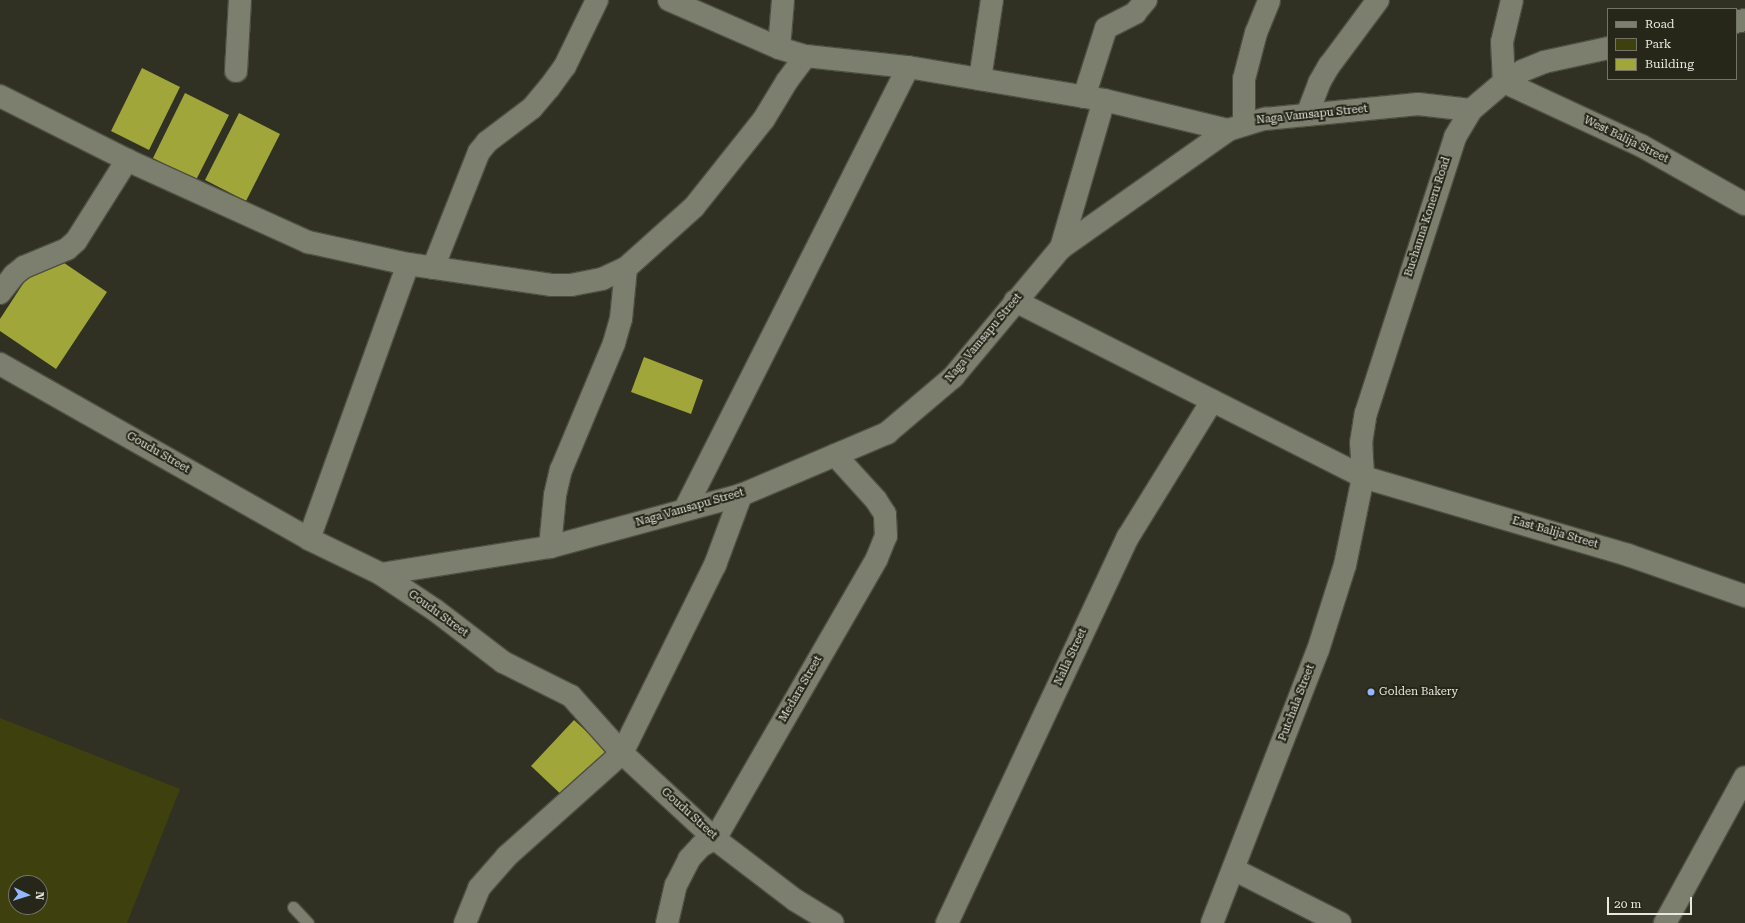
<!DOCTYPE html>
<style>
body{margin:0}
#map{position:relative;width:1745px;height:923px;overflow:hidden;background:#303123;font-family:"Roboto Serif",serif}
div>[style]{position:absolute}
.green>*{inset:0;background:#3e400e}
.building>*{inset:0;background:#a1a63a}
.roads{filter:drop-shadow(1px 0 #4e4f42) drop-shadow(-1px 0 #4e4f42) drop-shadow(0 1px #4e4f42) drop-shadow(0 -1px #4e4f42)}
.service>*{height:11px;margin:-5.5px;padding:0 5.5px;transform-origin:5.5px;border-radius:5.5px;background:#7d7f6e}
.minor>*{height:22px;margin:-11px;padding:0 11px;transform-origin:11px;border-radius:11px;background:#7d7f6e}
.tertiary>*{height:22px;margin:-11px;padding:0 11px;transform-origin:11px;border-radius:11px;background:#7d7f6e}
.secondary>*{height:22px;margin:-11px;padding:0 11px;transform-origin:11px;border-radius:11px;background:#7d7f6e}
.dots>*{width:11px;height:11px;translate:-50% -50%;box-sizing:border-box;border:2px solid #262719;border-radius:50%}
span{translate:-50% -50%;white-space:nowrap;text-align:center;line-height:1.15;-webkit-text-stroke:4px #262719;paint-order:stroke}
.street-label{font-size:11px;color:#e7e8df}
.poi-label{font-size:11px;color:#e7e8df}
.left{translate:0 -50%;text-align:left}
.legend{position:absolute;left:1607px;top:8px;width:130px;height:72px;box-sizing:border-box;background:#262719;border:1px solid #737468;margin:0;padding:5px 7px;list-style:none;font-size:12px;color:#e7e8df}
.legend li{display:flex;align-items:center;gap:8px;height:20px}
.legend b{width:20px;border:1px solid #737468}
.north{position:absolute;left:8px;top:875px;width:40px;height:40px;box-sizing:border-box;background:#262719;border:1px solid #737468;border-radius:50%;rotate:94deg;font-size:11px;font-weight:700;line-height:16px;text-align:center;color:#e7e8df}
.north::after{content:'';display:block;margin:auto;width:14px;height:18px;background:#91b8fd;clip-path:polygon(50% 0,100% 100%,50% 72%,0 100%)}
.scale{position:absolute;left:1607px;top:897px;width:85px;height:18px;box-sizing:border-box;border:2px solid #e7e8df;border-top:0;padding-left:5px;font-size:12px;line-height:14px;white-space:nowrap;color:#e7e8df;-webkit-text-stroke:3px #262719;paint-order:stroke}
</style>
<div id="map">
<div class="green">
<div style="clip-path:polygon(evenodd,0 718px,180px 789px,127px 923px,0 923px,0 718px,16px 883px,40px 883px,40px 907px,16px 907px,16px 883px)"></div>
</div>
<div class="building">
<div style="clip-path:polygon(142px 68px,180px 87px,149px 150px,111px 131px)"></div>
<div style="clip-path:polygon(185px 93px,229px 115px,196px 180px,153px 158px)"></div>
<div style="clip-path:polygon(239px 113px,280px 134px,246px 201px,205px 180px)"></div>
<div style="clip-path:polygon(45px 250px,107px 292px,56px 369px,0 331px,0 319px)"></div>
<div style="clip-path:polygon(644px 357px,703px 380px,691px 414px,631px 392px)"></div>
<div style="clip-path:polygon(574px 720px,610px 753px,567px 800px,531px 766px)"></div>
</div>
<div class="roads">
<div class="service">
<div style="left:293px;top:907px;width:22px;rotate:47deg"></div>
</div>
<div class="minor">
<div style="left:669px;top:0;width:120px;rotate:23.6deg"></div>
<div style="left:779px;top:48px;width:28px;rotate:17deg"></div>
<div style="left:806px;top:56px;width:103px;rotate:6.2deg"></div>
<div style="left:908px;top:67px;width:199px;rotate:9.6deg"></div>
<div style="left:1104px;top:100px;width:128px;rotate:13.6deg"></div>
<div style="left:1512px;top:0;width:43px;rotate:103.4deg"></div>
<div style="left:1502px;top:42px;width:40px;rotate:87.1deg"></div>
<div style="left:1504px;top:82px;width:152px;rotate:24.9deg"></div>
<div style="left:1642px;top:146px;width:118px;rotate:29.4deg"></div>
<div style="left:779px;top:48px;width:48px;rotate:-85.2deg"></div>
<div style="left:236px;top:71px;width:71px;rotate:-86.8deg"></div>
<div style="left:980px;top:79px;width:80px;rotate:-81.4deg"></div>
<div style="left:0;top:96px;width:142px;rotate:26.7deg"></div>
<div style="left:127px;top:160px;width:199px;rotate:24.4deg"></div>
<div style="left:308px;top:242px;width:102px;rotate:12.4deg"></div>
<div style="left:408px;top:264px;width:146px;rotate:8.3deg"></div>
<div style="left:552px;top:285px;width:19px"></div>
<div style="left:571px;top:285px;width:32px;rotate:-11deg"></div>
<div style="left:602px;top:279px;width:26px;rotate:-25deg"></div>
<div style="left:626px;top:268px;width:91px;rotate:-41.9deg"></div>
<div style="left:694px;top:207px;width:112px;rotate:-51.5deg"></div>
<div style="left:764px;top:119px;width:44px;rotate:-58.8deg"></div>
<div style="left:787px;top:81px;width:31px;rotate:-53deg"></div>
<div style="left:1084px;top:97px;width:72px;rotate:-72.3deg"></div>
<div style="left:1106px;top:28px;width:33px;rotate:-27deg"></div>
<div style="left:1135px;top:13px;width:17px;rotate:-50deg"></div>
<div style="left:1307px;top:115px;width:34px;rotate:-69deg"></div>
<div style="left:1319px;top:83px;width:20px;rotate:-60deg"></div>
<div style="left:1329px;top:66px;width:82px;rotate:-53.4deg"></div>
<div style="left:1244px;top:124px;width:45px;rotate:-90deg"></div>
<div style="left:1244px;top:79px;width:48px;rotate:-75.4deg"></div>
<div style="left:1256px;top:33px;width:35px;rotate:-68deg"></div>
<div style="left:1061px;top:248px;width:154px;rotate:-73.8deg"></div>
<div style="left:433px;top:268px;width:125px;rotate:-68.4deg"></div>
<div style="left:479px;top:152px;width:13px;rotate:-51deg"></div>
<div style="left:487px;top:142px;width:56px;rotate:-37.1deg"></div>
<div style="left:532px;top:108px;width:26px;rotate:-50deg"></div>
<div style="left:549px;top:88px;width:27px;rotate:-54deg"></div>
<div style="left:565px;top:66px;width:73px;rotate:-64.1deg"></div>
<div style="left:0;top:293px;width:23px;rotate:-52deg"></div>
<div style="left:14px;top:275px;width:13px;rotate:-39deg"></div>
<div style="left:24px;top:267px;width:47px;rotate:-22.7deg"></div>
<div style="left:67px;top:249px;width:12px;rotate:-42deg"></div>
<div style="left:76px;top:241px;width:96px;rotate:-57.8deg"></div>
<div style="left:1015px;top:301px;width:390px;rotate:26.8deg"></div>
<div style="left:1363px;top:477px;width:276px;rotate:16.4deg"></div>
<div style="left:1628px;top:555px;width:124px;rotate:19.3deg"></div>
<div style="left:685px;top:509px;width:495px;rotate:-63.2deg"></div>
<div style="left:309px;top:539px;width:292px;rotate:-70.2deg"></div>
<div style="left:550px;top:547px;width:52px;rotate:-84.5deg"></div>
<div style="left:555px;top:495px;width:26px;rotate:-77deg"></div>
<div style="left:561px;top:470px;width:138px;rotate:-67.3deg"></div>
<div style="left:614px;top:343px;width:25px;rotate:-74deg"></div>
<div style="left:621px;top:319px;width:51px;rotate:-84.4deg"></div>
<div style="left:381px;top:574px;width:171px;rotate:-9.1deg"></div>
<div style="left:550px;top:547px;width:198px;rotate:-15.2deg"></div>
<div style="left:741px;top:495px;width:159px;rotate:-23deg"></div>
<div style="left:887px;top:433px;width:87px;rotate:-40.3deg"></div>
<div style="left:953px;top:377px;width:168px;rotate:-50.1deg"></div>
<div style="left:1061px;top:248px;width:204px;rotate:-35.2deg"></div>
<div style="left:1228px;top:130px;width:39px;rotate:-17deg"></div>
<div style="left:1265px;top:119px;width:154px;rotate:-5.6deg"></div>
<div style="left:1418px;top:104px;width:53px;rotate:6.5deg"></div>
<div style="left:1233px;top:869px;width:120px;rotate:26.8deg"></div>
<div style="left:465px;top:923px;width:38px;rotate:-68deg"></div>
<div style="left:479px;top:888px;width:43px;rotate:-48.8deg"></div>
<div style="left:507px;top:856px;width:154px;rotate:-41.8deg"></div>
<div style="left:622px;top:753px;width:210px;rotate:-63.7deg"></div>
<div style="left:715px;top:565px;width:75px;rotate:-69.6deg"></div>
<div style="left:667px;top:923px;width:39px;rotate:-77deg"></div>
<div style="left:676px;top:885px;width:29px;rotate:-63deg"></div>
<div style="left:689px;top:859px;width:18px;rotate:-47deg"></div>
<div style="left:701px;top:846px;width:16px;rotate:-27deg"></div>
<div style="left:715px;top:839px;width:324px;rotate:-60deg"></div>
<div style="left:877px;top:558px;width:24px;rotate:-68deg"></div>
<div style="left:886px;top:536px;width:22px;rotate:-93deg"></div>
<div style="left:885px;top:514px;width:17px;rotate:-123deg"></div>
<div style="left:876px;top:500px;width:61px;rotate:-132.3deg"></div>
<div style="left:947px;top:923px;width:426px;rotate:-64.9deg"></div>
<div style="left:1128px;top:537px;width:160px;rotate:-58.3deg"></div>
<div style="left:1665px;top:923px;width:166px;rotate:-61.3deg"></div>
</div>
<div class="tertiary">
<div style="left:0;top:364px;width:355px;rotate:29.5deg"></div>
<div style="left:309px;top:539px;width:80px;rotate:25.9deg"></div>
<div style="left:381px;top:574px;width:65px;rotate:33.7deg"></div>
<div style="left:435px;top:610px;width:86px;rotate:37.4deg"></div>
<div style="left:503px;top:662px;width:76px;rotate:26.6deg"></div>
<div style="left:571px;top:696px;width:76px;rotate:48.2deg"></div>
<div style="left:622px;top:753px;width:127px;rotate:42.8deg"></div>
<div style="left:715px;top:839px;width:101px;rotate:37.3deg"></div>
<div style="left:795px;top:900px;width:44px;rotate:31.2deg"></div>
</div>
<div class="secondary">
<div style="left:1736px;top:22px;width:9px;rotate:-13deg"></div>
<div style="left:1212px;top:923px;width:293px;rotate:-68.8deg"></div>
<div style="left:1318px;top:650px;width:89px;rotate:-72.4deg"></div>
<div style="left:1345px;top:565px;width:90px;rotate:-78.4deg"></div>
<div style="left:1363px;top:477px;width:34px;rotate:-93deg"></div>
<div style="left:1361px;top:443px;width:30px;rotate:-81deg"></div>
<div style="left:1366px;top:413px;width:290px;rotate:-72.1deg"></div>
<div style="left:1455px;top:137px;width:31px;rotate:-59deg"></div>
<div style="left:1471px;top:110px;width:43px;rotate:-40.3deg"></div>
<div style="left:1504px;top:82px;width:21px;rotate:-31deg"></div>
<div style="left:1522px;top:71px;width:24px;rotate:-22deg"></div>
<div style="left:1544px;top:62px;width:66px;rotate:-12.3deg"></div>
</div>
</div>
<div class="dots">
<div style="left:1371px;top:692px;background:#91b8fd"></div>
</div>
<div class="street-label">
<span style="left:1312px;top:115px;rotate:-6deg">Naga Vamsapu Street</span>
<span style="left:1626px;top:140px;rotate:26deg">West Balija Street</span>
<span style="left:1428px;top:217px;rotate:-72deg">Buchanna Koneru Road</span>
<span style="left:984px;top:338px;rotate:-50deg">Naga Vamsapu Street</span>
<span style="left:158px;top:453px;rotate:30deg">Goudu Street</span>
<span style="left:690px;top:508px;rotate:-16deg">Naga Vamsapu Street</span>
<span style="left:1555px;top:533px;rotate:16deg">East Balija Street</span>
<span style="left:438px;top:614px;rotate:36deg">Goudu Street</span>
<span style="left:1071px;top:657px;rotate:-65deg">Nalla Street</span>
<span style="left:801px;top:689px;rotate:-60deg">Medara Street</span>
<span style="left:1297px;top:703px;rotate:-69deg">Putchala Street</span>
<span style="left:689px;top:814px;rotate:42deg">Goudu Street</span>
</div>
<div class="poi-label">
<span class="left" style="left:1379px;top:692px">Golden Bakery</span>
</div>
<ul class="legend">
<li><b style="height:5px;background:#7d7f6e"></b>Road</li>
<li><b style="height:11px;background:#3e400e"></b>Park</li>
<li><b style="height:11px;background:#a1a63a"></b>Building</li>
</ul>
<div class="north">N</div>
<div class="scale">20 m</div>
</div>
